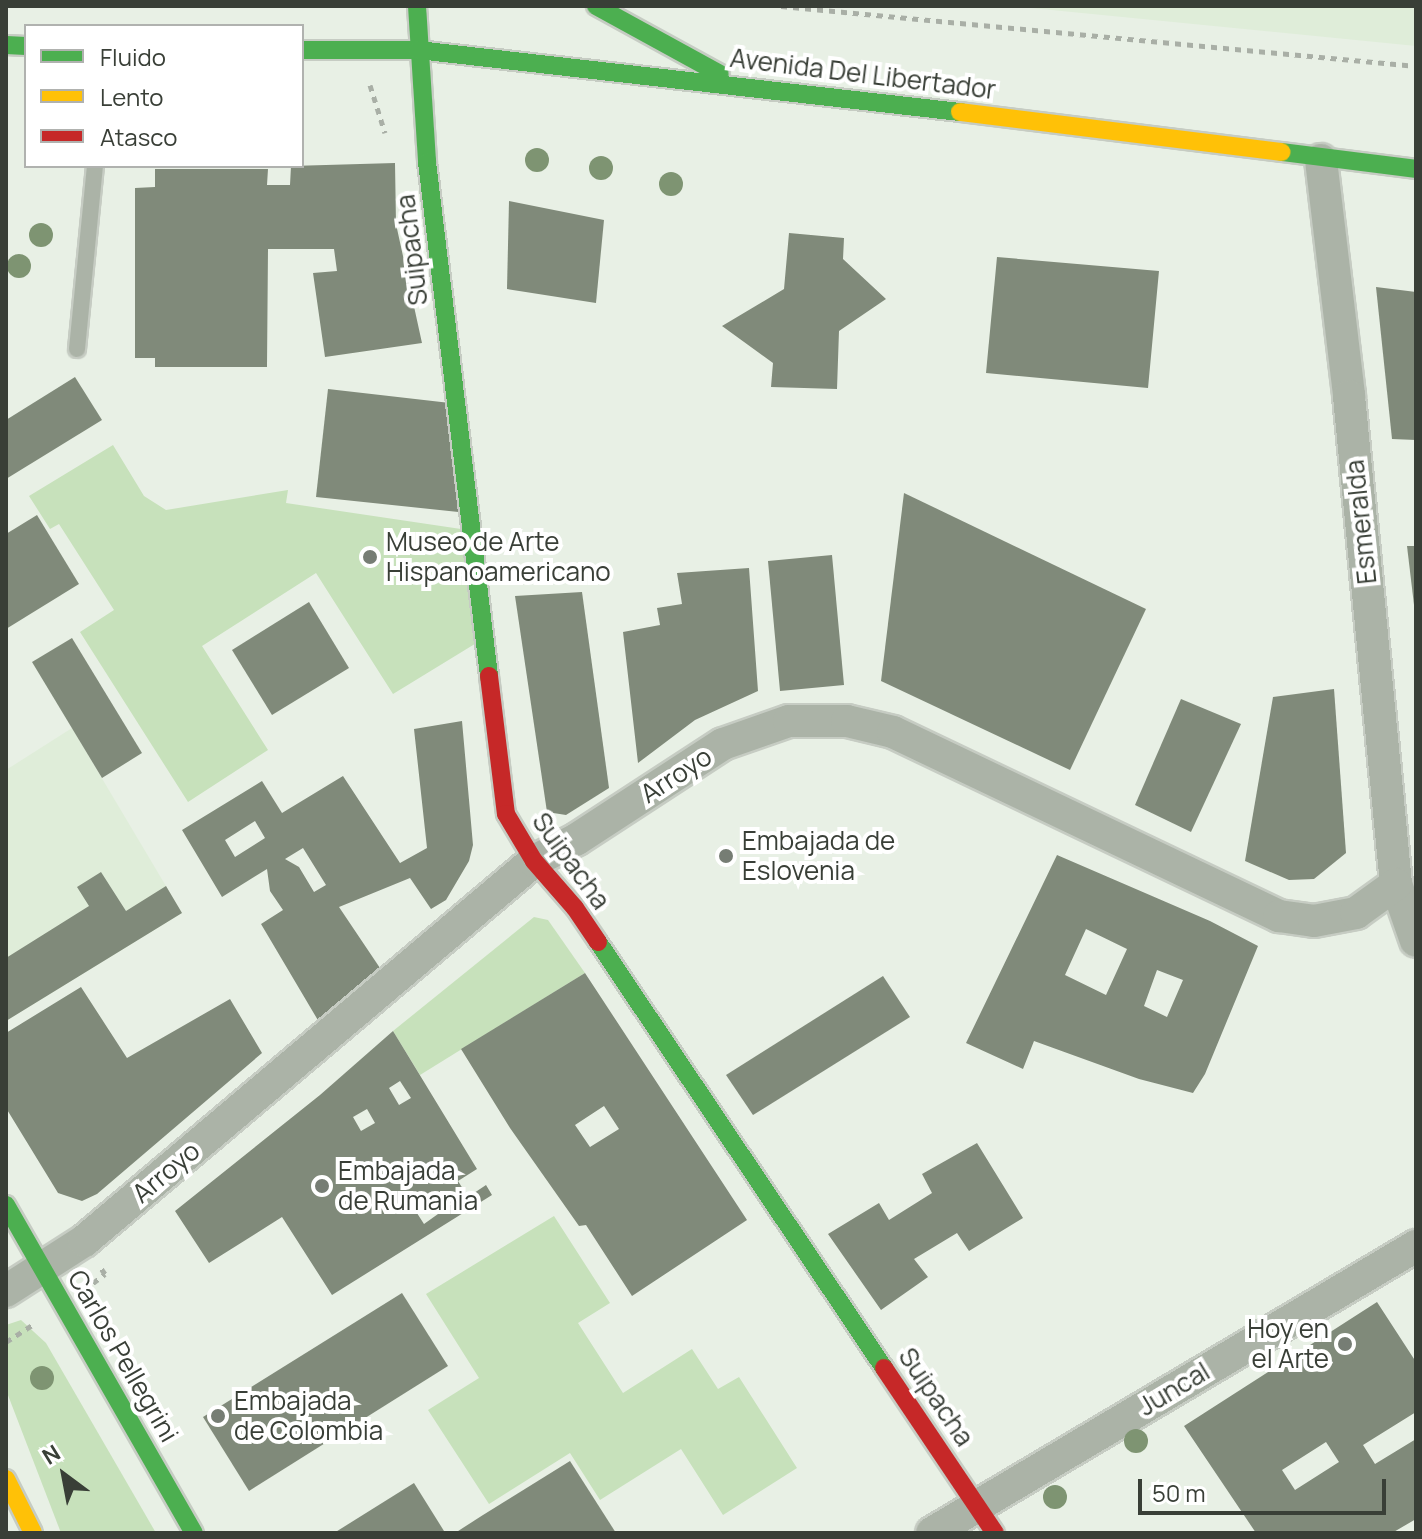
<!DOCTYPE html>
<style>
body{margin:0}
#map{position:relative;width:1422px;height:1539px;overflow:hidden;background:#e8f0e5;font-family:Manrope,sans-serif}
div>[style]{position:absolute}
.built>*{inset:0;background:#dfedd9}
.green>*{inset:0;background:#c7e1bb}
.building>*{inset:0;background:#808a7a}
.path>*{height:5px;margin-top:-2.5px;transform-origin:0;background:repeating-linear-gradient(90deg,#a9afa6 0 6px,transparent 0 12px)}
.roads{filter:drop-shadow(2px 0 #c6ccc3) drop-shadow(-2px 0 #c6ccc3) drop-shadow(0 2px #c6ccc3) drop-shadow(0 -2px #c6ccc3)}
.lane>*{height:16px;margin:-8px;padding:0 8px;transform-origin:8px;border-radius:8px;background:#abb3a7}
.street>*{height:32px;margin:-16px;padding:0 16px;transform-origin:16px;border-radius:16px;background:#abb3a7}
.fast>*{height:18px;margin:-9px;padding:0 9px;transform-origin:9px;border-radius:9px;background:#4caf50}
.slow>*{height:18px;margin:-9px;padding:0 9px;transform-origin:9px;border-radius:9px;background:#ffc107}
.jam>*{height:18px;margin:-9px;padding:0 9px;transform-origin:9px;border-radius:9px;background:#c62828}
.trees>*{width:24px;height:24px;margin:-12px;border-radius:50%;background:#7e9472}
.dots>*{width:22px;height:22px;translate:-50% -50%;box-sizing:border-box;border:4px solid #fff;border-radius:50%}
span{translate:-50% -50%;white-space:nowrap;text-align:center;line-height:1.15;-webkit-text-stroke:8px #fff;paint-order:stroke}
.street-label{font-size:26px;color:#393f37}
.poi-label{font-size:26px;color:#393f37}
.left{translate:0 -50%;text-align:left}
.right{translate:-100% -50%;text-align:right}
.frame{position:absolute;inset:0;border:8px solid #393f37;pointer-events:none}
.legend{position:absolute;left:24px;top:24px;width:280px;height:144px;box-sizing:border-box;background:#fff;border:2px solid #b0b2af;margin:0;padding:10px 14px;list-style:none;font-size:24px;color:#393f37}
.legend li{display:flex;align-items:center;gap:16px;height:40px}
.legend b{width:40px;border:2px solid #b0b2af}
.north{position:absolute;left:24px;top:1435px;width:80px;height:80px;-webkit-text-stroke:6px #fff;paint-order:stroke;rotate:328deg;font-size:22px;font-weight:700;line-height:32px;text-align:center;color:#393f37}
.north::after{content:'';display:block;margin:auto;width:28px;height:36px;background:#393f37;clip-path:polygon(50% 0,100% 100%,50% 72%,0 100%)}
.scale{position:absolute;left:1138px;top:1479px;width:248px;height:36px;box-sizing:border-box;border:4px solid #393f37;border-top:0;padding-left:10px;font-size:24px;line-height:28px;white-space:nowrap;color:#393f37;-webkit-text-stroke:6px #fff;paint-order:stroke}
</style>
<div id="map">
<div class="built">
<div style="clip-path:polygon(1012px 6px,1416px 6px,1416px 46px)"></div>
<div style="clip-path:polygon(72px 728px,182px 913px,6px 1021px,6px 770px)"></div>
</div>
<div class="green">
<div style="clip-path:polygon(113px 445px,144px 496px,166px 510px,288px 490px,286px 503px,461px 529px,478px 642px,393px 694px,316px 573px,202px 646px,268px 750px,188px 802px,80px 632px,114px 610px,59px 524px,50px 529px,29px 496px)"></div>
<div style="clip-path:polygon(534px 917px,548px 920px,585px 973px,420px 1075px,393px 1031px)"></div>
<div style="clip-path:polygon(554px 1216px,610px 1303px,578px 1323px,623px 1393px,692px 1349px,718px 1389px,739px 1377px,797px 1468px,723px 1515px,681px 1449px,600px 1500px,570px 1453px,489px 1504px,428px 1410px,479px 1378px,426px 1294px)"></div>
<div style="clip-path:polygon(21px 1320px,46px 1343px,156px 1533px,61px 1533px,6px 1390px,6px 1325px)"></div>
</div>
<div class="building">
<div style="clip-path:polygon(395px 163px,396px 224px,422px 343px,325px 357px,313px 273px,337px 271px,334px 249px,268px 249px,267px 367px,155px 367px,155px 358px,135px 358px,135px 188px,155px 187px,155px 169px,268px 169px,267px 185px,290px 185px,291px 166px)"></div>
<div style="clip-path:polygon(509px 201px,604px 220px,596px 303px,507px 289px)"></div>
<div style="clip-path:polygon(789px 233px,844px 238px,843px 259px,886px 299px,839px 331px,837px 389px,771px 387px,773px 363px,722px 326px,784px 289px)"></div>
<div style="clip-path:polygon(997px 257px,1159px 271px,1148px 388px,986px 373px)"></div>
<div style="clip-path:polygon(1376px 287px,1416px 292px,1416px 440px,1392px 439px)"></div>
<div style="clip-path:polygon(75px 377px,102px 420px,6px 479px,6px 420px)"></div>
<div style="clip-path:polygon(328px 389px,450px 403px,468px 513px,316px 497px)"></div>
<div style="clip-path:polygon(904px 493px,1146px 609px,1070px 770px,881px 681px)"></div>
<div style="clip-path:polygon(37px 515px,79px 584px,6px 629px,6px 534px)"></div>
<div style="clip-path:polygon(1407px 546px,1416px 546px,1416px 605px,1414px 605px)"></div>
<div style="clip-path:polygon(832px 555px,844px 685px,780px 691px,768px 561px)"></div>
<div style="clip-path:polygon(749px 568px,758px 691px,695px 720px,638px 763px,623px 632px,660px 625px,657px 608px,682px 604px,677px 573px)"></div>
<div style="clip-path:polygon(582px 592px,609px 788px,566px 815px,547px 812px,515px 596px)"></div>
<div style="clip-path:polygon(309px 602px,349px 668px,272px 715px,232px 650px)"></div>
<div style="clip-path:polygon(72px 638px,142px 753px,102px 778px,32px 662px)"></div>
<div style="clip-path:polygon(1334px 689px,1346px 853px,1314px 879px,1289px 880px,1245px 861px,1273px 697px)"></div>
<div style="clip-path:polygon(1181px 699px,1241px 724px,1191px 832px,1135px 805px)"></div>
<div style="clip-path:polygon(evenodd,462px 721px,473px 845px,469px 861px,446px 900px,431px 909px,410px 878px,339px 907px,382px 971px,319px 1022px,261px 924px,283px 910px,270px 891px,267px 869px,222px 897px,182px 830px,262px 781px,282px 813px,343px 776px,400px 863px,427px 848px,414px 729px,462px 721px,255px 821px,265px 838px,235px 857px,225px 840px,255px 821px,462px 721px,303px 848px,326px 885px,314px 892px,299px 867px,285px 859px,303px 848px)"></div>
<div style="clip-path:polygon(evenodd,1057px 855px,1210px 921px,1258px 946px,1205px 1074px,1193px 1093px,1139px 1079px,1034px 1041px,1023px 1069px,966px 1043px,1057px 855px,1086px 929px,1127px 949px,1106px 995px,1065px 975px,1086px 929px,1057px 855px,1157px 970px,1183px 980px,1167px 1017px,1144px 1006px,1157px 970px)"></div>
<div style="clip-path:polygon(101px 872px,126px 911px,166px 886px,182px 913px,6px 1021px,6px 958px,89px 906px,77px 887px)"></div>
<div style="clip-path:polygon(evenodd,585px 973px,747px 1220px,632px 1296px,586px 1225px,579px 1226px,510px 1128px,461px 1049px,585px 973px,604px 1106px,619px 1129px,590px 1147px,575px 1125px,604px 1106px)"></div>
<div style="clip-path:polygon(883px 976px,910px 1017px,753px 1115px,726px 1075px)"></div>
<div style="clip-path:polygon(81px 987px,127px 1058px,230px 999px,262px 1053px,97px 1194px,82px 1201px,58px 1193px,6px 1108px,6px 1033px)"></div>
<div style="clip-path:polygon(evenodd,393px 1031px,477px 1169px,458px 1181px,468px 1197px,486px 1185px,492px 1195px,332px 1295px,282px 1217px,209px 1263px,175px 1211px,320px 1095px,393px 1031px,400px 1081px,411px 1098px,399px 1105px,389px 1088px,400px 1081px,393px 1031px,367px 1109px,375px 1123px,361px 1131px,353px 1117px,367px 1109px,393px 1031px,429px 1201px,438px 1214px,424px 1224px,415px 1210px,429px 1201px)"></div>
<div style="clip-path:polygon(977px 1143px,1023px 1218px,969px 1251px,957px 1233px,914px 1259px,928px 1277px,881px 1310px,828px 1234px,879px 1203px,889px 1220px,932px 1193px,922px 1174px)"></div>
<div style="clip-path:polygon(402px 1293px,448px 1366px,249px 1491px,203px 1417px)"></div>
<div style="clip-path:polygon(evenodd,1377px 1302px,1416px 1362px,1416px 1412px,1363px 1445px,1375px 1464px,1416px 1439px,1416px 1519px,1392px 1533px,1256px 1533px,1184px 1426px,1377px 1302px,1326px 1442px,1339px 1462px,1295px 1490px,1282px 1470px,1326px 1442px)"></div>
<div style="clip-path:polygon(570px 1461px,616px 1533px,455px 1533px,483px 1515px)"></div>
<div style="clip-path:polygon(414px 1483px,444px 1531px,441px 1533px,334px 1533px)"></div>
</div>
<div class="path">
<div style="left:781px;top:6px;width:638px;rotate:5.4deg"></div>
<div style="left:370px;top:85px;width:50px;rotate:72.6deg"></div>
<div style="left:93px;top:1283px;width:15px;rotate:-37deg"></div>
<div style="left:105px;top:1274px;width:7px;rotate:-124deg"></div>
<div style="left:6px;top:1342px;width:31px;rotate:-33deg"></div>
</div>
<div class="roads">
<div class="lane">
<div style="left:77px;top:349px;width:184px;rotate:-84.4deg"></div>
</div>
<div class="street">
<div style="left:1321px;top:160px;width:238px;rotate:83.2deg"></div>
<div style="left:1349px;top:396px;width:490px;rotate:84.5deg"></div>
<div style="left:1396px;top:884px;width:60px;rotate:70.7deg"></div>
<div style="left:6px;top:1291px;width:93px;rotate:-32.7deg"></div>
<div style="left:84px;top:1241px;width:589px;rotate:-40.18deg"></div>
<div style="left:534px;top:861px;width:48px;rotate:-27.1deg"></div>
<div style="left:577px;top:839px;width:174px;rotate:-33.1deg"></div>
<div style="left:723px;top:744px;width:70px;rotate:-19.2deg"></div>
<div style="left:789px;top:721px;width:58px"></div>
<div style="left:847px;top:721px;width:47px;rotate:13.4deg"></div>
<div style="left:893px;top:732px;width:428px;rotate:25.5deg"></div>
<div style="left:1279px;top:916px;width:35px;rotate:8deg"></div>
<div style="left:1314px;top:921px;width:43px;rotate:-10.8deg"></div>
<div style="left:1356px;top:913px;width:49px;rotate:-35.9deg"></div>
<div style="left:932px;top:1533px;width:563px;rotate:-30.67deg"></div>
</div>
<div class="fast">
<div style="left:417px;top:6px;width:156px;rotate:86.3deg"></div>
<div style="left:427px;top:162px;width:518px;rotate:83.12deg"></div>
<div style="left:596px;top:6px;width:141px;rotate:28.7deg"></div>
<div style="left:6px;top:45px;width:20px;rotate:3deg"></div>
<div style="left:302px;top:50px;width:116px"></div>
<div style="left:418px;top:50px;width:546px;rotate:6.53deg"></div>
<div style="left:1282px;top:152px;width:135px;rotate:7.2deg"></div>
<div style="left:598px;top:942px;width:513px;rotate:56.12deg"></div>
<div style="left:6px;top:1205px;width:378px;rotate:60.2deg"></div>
</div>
<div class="slow">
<div style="left:960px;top:112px;width:324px;rotate:7.1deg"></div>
<div style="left:6px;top:1479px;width:60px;rotate:63.4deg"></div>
</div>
<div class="jam">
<div style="left:489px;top:676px;width:139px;rotate:83deg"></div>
<div style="left:506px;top:814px;width:55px;rotate:59.2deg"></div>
<div style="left:534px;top:861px;width:62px;rotate:48.9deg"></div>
<div style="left:575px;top:908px;width:41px;rotate:55.9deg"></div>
<div style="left:884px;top:1368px;width:199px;rotate:56.1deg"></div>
</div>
</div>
<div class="trees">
<div style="left:537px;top:160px"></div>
<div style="left:601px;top:168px"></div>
<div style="left:671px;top:184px"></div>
<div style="left:41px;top:235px"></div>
<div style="left:19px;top:266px"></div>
<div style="left:42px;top:1378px"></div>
<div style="left:1136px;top:1441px"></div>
<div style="left:1055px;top:1497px"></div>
</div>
<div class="dots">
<div style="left:370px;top:557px;background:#767d74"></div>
<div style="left:726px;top:856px;background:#767d74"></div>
<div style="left:322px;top:1186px;background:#767d74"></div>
<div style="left:1345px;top:1344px;background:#767d74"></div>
<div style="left:218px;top:1416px;background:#767d74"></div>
</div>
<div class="street-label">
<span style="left:863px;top:74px;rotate:7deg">Avenida Del Libertador</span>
<span style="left:412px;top:250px;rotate:-97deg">Suipacha</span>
<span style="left:1361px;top:522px;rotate:-96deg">Esmeralda</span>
<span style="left:676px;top:775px;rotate:-33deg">Arroyo</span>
<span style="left:571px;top:861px;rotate:54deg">Suipacha</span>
<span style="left:166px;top:1172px;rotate:-40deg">Arroyo</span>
<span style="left:123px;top:1356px;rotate:60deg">Carlos Pellegrini</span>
<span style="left:1174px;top:1389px;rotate:-31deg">Juncal</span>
<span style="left:936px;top:1397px;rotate:56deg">Suipacha</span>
</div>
<div class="poi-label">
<span class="left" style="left:386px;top:557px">Museo de Arte<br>Hispanoamericano</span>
<span class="left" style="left:742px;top:856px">Embajada de<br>Eslovenia</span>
<span class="left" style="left:338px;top:1186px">Embajada<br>de Rumania</span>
<span class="right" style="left:1329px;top:1344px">Hoy en<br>el Arte</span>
<span class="left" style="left:234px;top:1416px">Embajada<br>de Colombia</span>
</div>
<div class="frame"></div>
<ul class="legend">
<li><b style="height:10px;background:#4caf50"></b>Fluido</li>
<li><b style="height:10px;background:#ffc107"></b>Lento</li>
<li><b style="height:10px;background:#c62828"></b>Atasco</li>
</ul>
<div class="north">N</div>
<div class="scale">50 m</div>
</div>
